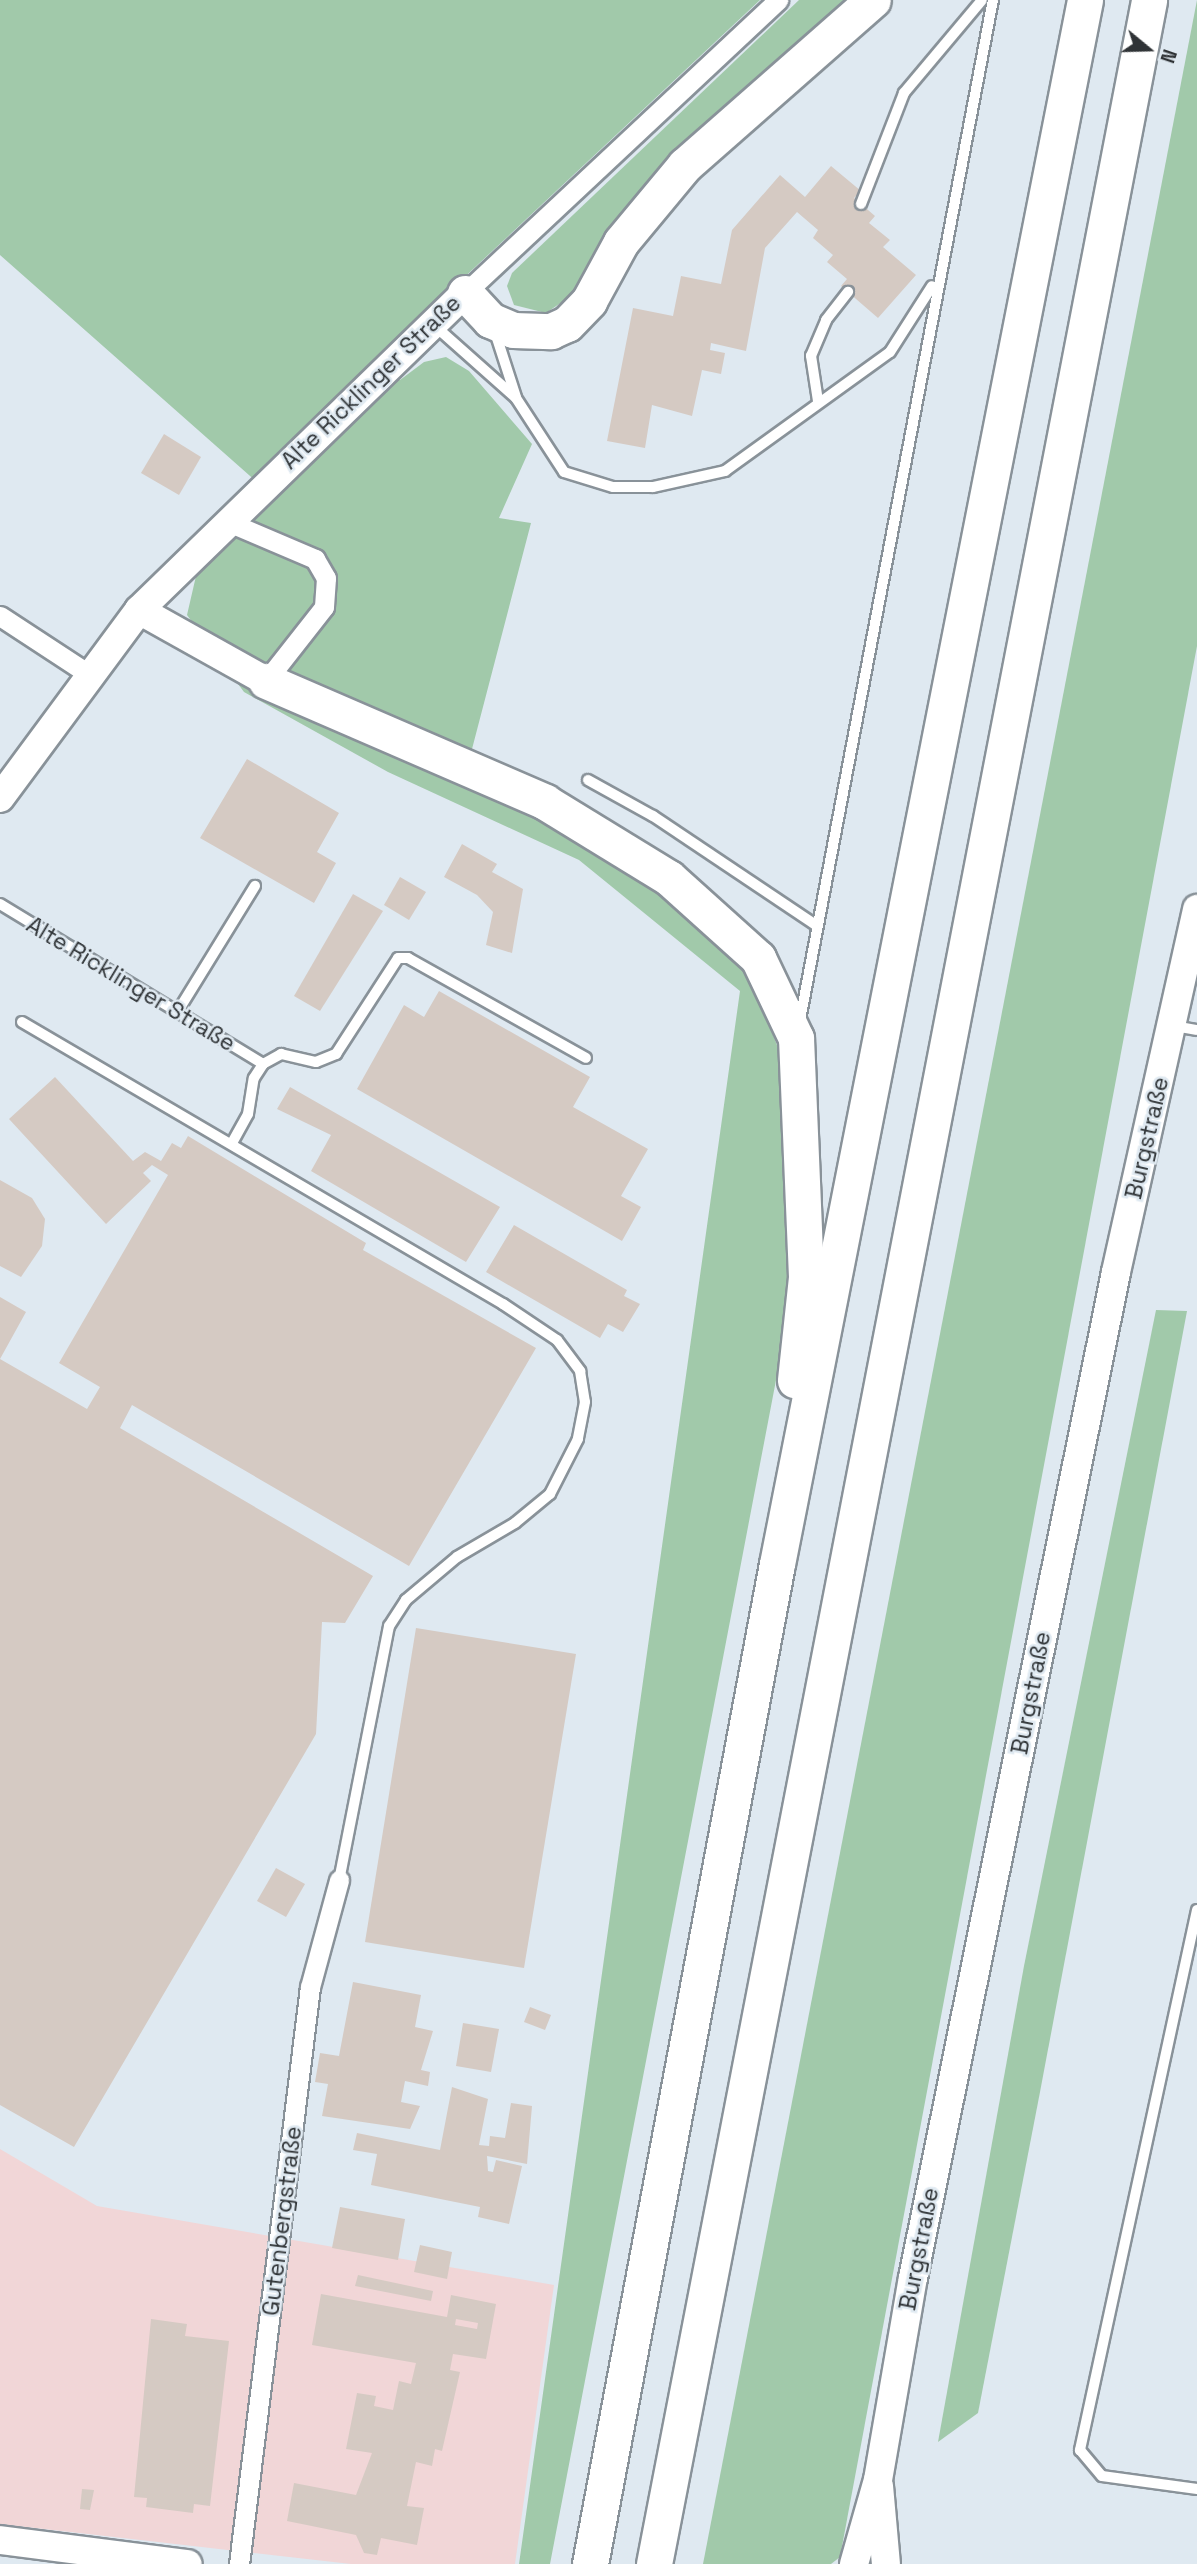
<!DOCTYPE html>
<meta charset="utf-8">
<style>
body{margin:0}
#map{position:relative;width:1197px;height:2564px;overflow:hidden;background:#dfe9f1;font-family:"Space Grotesk",sans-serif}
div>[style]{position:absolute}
.commercial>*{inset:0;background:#f1d6d7}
.green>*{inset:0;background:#a1c9aa}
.building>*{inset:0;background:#d5cac3}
.roads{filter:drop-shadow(2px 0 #899299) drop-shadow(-2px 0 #899299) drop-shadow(0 2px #899299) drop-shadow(0 -2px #899299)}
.lane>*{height:10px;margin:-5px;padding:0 5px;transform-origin:5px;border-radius:5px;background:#fff}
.street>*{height:19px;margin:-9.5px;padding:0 9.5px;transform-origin:9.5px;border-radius:9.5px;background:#fff}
.secondary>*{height:28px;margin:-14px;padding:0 14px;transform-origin:14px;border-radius:14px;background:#fff}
.highway>*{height:35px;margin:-17.5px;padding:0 17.5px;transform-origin:17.5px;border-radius:17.5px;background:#fff}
span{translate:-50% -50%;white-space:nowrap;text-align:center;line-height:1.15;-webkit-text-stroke:5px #dfe9f1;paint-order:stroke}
.street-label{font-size:23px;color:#2f3336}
.north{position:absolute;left:1113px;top:14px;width:70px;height:70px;-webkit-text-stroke:5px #dfe9f1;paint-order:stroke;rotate:109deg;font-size:19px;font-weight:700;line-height:28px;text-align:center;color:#2f3336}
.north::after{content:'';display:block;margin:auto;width:24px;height:32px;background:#2f3336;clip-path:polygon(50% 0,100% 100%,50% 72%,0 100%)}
</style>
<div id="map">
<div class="commercial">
<div style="clip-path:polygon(0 2149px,97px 2206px,554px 2285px,515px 2564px,351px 2564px,0 2524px)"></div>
</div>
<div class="green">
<div style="clip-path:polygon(0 0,760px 0,376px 360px,400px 380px,424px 362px,446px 357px,469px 371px,532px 444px,499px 518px,531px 523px,472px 749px,481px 784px,597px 851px,700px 924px,751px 980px,781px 1055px,790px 1284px,785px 1333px,550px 2564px,519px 2564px,740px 991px,579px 860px,388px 772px,244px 692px,187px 615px,196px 576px,276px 499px,0 255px)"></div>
<div style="clip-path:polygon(799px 0,858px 0,578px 291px,546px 313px,514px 305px,507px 286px,512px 273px)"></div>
<div style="clip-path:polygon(1197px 0,1197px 646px,840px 2557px,831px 2564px,703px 2564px)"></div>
<div style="clip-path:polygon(1156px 1310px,1187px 1311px,1040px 2092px,978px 2413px,938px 2442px,1024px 1966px)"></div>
</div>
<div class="building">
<div style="clip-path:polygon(831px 166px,861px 191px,854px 198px,875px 216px,869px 223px,890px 240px,883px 247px,916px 275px,878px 318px,841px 286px,847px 279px,827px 262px,833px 255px,813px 238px,818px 230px,797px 212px,765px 248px,746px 351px,711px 343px,710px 350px,725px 353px,721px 374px,702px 370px,692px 416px,652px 405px,645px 448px,607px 441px,633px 308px,673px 316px,681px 276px,721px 284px,732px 230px,780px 175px,805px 197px)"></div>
<div style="clip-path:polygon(164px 434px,201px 457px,179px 495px,141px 473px)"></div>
<div style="clip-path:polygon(247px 759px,339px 813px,317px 852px,336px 863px,314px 903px,200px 838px)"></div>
<div style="clip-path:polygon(462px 844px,497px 864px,492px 872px,523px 889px,512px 953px,486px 945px,493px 912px,477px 895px,444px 877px)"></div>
<div style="clip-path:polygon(400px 877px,426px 892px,409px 920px,384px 905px)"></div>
<div style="clip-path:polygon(353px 894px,383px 911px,320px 1011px,294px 996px)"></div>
<div style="clip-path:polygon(439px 991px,590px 1077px,573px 1107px,648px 1149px,621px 1196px,641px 1207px,622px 1241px,357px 1089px,404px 1005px,424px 1017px)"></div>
<div style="clip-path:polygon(55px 1077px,133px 1161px,145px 1152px,161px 1161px,172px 1143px,181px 1148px,188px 1136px,366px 1243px,363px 1250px,536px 1348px,409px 1566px,132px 1405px,120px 1428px,373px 1576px,345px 1623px,322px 1622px,316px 1734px,74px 2147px,0 2105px,0 1297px,26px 1312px,0 1359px,87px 1409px,100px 1387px,59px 1363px,168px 1175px,152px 1165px,143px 1173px,151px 1181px,106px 1224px,9px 1119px)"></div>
<div style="clip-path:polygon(290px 1087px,500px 1207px,466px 1262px,311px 1171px,331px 1135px,277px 1109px)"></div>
<div style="clip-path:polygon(0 1180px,32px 1198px,45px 1219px,42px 1246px,21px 1277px,0 1266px)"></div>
<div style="clip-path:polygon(514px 1225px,627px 1290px,624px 1296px,640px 1304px,623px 1332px,608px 1324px,600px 1338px,486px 1272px)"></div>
<div style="clip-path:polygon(416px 1628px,576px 1654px,524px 1968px,365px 1942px)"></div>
<div style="clip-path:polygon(276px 1868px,305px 1884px,286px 1917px,257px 1901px)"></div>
<div style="clip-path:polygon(353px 1982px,421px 1995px,415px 2027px,433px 2031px,421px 2070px,430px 2072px,428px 2086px,405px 2081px,401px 2102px,420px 2106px,410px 2129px,322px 2116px,328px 2084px,315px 2082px,320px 2053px,339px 2056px)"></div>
<div style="clip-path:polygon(530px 2007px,551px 2015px,545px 2030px,524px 2022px)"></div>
<div style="clip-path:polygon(463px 2023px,499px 2029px,491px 2072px,456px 2066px)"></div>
<div style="clip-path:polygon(452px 2087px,488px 2099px,479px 2145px,489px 2146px,490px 2136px,505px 2138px,511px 2103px,532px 2106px,527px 2164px,487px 2156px,488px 2171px,493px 2172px,496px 2160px,522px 2166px,509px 2224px,478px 2217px,480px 2207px,371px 2185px,377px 2154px,353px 2150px,357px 2133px,440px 2150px)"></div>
<div style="clip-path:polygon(340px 2207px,405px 2219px,398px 2260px,332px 2248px)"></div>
<div style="clip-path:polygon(420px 2245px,452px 2252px,447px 2279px,414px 2272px)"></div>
<div style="clip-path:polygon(358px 2275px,433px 2291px,431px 2301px,355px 2286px)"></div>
<div style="clip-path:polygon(evenodd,321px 2294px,447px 2317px,451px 2295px,496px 2304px,486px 2359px,453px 2354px,450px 2370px,460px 2372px,442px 2451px,435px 2449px,432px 2466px,416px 2462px,407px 2506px,424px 2508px,417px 2545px,381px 2538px,377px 2555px,364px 2553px,356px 2535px,287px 2521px,294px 2483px,356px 2495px,372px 2453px,346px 2449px,357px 2393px,376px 2396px,374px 2406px,393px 2410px,399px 2381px,411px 2384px,416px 2363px,312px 2345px,321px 2294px,456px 2319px,478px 2323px,477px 2329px,455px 2325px,456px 2319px)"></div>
<div style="clip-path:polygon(151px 2319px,187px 2324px,185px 2336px,229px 2341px,210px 2506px,194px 2504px,193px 2513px,146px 2507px,147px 2498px,134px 2497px)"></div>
<div style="clip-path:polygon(82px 2489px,94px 2490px,90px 2510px,80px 2509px)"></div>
</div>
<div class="roads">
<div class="lane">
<div style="left:861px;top:204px;width:119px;rotate:-68.8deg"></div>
<div style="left:904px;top:93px;width:121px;rotate:-50deg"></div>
<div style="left:435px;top:326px;width:108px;rotate:41.6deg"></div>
<div style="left:516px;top:398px;width:88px;rotate:57deg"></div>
<div style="left:564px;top:472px;width:51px;rotate:17deg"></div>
<div style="left:613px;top:487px;width:40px"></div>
<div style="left:653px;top:487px;width:74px;rotate:-12.5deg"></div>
<div style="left:725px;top:471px;width:203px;rotate:-35.8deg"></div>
<div style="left:890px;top:352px;width:78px;rotate:-57.5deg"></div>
<div style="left:495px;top:332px;width:68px;rotate:72.1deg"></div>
<div style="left:818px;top:401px;width:46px;rotate:-98.8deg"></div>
<div style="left:811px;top:356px;width:39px;rotate:-67deg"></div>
<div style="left:826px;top:320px;width:36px;rotate:-52deg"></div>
<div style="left:588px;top:780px;width:74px;rotate:29deg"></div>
<div style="left:653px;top:816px;width:196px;rotate:33.8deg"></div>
<div style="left:0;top:904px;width:308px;rotate:31.3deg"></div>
<div style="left:178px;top:1011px;width:147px;rotate:-58.4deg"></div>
<div style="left:800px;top:1020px;width:1038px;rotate:-79.29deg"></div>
<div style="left:22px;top:1022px;width:558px;rotate:30.38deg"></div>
<div style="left:503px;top:1304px;width:65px;rotate:33.7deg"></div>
<div style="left:557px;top:1340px;width:39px;rotate:53deg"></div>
<div style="left:580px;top:1371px;width:31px;rotate:81deg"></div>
<div style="left:585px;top:1402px;width:38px;rotate:101deg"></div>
<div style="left:578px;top:1439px;width:62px;rotate:117deg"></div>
<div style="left:550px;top:1494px;width:45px;rotate:140.4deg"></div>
<div style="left:515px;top:1523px;width:67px;rotate:149.6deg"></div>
<div style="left:457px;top:1557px;width:67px;rotate:139.9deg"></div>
<div style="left:406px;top:1600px;width:31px;rotate:123deg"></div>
<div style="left:389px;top:1626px;width:259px;rotate:101.1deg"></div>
<div style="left:1174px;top:1026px;width:23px;rotate:10deg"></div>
<div style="left:232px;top:1143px;width:33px;rotate:-61deg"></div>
<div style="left:248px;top:1114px;width:36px;rotate:-81deg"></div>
<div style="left:254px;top:1078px;width:17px;rotate:-57deg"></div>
<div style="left:263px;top:1064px;width:21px;rotate:-29deg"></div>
<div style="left:281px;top:1054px;width:36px;rotate:13deg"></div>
<div style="left:316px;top:1062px;width:22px;rotate:-22deg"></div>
<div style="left:336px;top:1054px;width:114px;rotate:-57.1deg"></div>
<div style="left:398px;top:958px;width:10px"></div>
<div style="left:408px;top:958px;width:204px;rotate:29.3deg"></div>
<div style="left:1197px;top:1910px;width:553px;rotate:102.23deg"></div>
<div style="left:1080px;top:2450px;width:34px;rotate:50deg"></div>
<div style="left:1102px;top:2476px;width:96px;rotate:7.8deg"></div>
</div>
<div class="street">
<div style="left:465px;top:293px;width:429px;rotate:-43.1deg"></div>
<div style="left:226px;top:521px;width:97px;rotate:23.1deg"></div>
<div style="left:315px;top:559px;width:22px;rotate:60deg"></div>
<div style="left:326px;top:578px;width:29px;rotate:94deg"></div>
<div style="left:324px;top:607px;width:94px;rotate:128.1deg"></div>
<div style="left:0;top:616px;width:104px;rotate:33.2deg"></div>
<div style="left:239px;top:2564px;width:581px;rotate:-82.99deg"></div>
<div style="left:310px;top:1987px;width:111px;rotate:-74.8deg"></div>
</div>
<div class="secondary">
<div style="left:139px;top:610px;width:145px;rotate:29.2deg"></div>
<div style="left:0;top:798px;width:234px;rotate:-53.5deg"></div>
<div style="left:139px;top:610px;width:455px;rotate:-44.2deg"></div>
<div style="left:879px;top:2486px;width:78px;rotate:84.9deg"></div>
<div style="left:0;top:2540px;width:189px;rotate:7.3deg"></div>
<div style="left:854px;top:2564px;width:87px;rotate:-74.1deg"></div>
<div style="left:878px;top:2480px;width:205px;rotate:-80.2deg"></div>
<div style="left:913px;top:2278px;width:1026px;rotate:-78.59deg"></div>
<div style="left:1116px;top:1272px;width:372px;rotate:-77.4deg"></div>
</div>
<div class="highway">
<div style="left:465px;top:293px;width:37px;rotate:47deg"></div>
<div style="left:490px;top:320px;width:25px;rotate:23deg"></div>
<div style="left:513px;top:330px;width:38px;rotate:2deg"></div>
<div style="left:551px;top:331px;width:17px;rotate:-24deg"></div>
<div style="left:567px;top:324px;width:32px;rotate:-46deg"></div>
<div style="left:589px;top:301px;width:67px;rotate:-61.5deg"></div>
<div style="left:621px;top:242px;width:100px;rotate:-50.3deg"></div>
<div style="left:685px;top:165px;width:250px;rotate:-41.3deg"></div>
<div style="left:266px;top:681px;width:304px;rotate:23.4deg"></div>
<div style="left:545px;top:802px;width:145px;rotate:31.5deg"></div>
<div style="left:669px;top:878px;width:120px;rotate:42deg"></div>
<div style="left:758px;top:958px;width:89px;rotate:64.6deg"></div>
<div style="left:796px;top:1038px;width:239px;rotate:87.6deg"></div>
<div style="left:806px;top:1277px;width:104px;rotate:96.1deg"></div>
<div style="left:590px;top:2564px;width:1017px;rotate:-79.41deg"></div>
<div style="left:777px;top:1564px;width:1594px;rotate:-78.86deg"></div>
<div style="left:654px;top:2564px;width:2611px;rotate:-79.07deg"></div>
</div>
</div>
<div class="street-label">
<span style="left:371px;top:382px;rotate:-44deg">Alte Ricklinger Straße</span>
<span style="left:131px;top:984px;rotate:31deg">Alte Ricklinger Straße</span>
<span style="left:1147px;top:1138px;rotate:-77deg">Burgstraße</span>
<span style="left:1031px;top:1693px;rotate:-79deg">Burgstraße</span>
<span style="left:282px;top:2221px;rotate:-83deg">Gutenbergstraße</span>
<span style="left:919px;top:2249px;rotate:-79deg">Burgstraße</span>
</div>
<div class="north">N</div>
</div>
